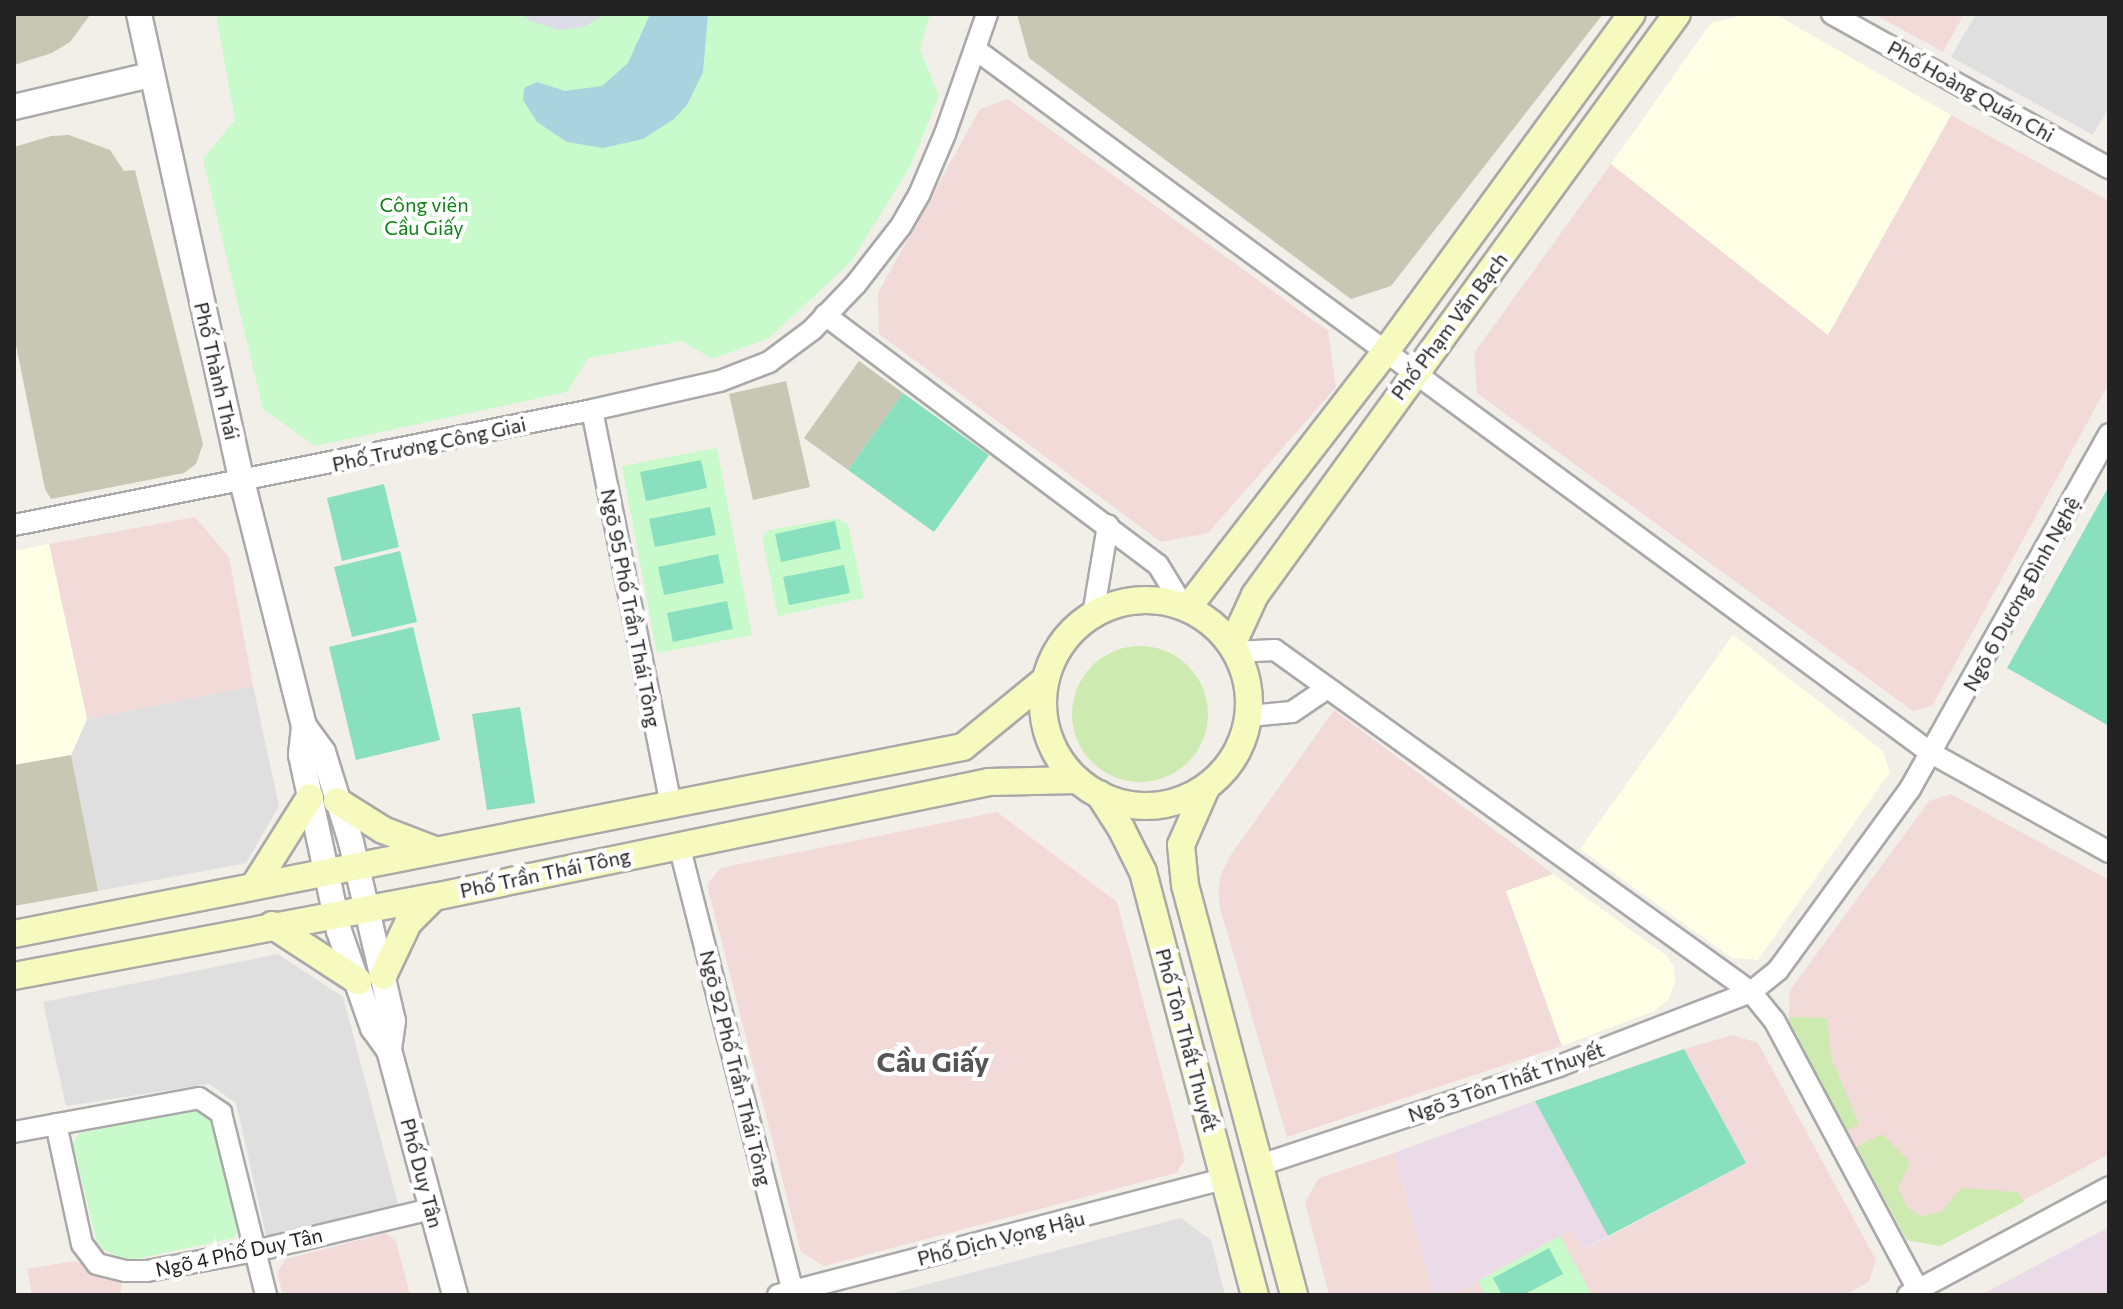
<!DOCTYPE html>
<meta charset="utf-8">
<style>
body{margin:0}
#map{position:relative;width:2123px;height:1309px;overflow:hidden;background:#f2efe9;font-family:Commissioner,sans-serif}
div>[style]{position:absolute}
.residential>*{inset:0;background:#e0dfdf}
.commercial>*{inset:0;background:#f2dad9}
.industrial>*{inset:0;background:#ebdbe8}
.education>*{inset:0;background:#ffffe5}
.construction>*{inset:0;background:#c7c7b4}
.grass>*{inset:0;background:#cdebb0}
.round{border-radius:50%}
.park>*{inset:0;background:#c8facc}
.pitch>*{inset:0;background:#88e0be}
.plaza>*{inset:0;background:#dddde8}
.water>*{inset:0;background:#aad3df}
.roads{filter:drop-shadow(2px 0 #a9a9a9) drop-shadow(-2px 0 #a9a9a9) drop-shadow(0 2px #a9a9a9) drop-shadow(0 -2px #a9a9a9)}
.minor>*{height:20px;margin:-10px;padding:0 10px;transform-origin:10px;border-radius:10px;background:#fff}
.tertiary>*{height:24px;margin:-12px;padding:0 12px;transform-origin:12px;border-radius:12px;background:#fff}
.secondary>*{height:26px;margin:-13px;padding:0 13px;transform-origin:13px;border-radius:13px;background:#f7fabf}
.secondary>.ring{margin:-13px;padding:0;box-sizing:content-box;background:none;border:26px solid #f7fabf;border-radius:50%}
span{translate:-50% -50%;white-space:nowrap;text-align:center;line-height:1.15;-webkit-text-stroke:8px #fff;paint-order:stroke}
.street-label{font-size:20px;color:#222}
.park-label{font-size:20px;color:#0c8416}
.district-label{font-size:28px;color:#555;font-weight:700}
.frame{position:absolute;inset:0;border:16px solid #222;pointer-events:none}
</style>
<div id="map">
<div class="residential">
<div style="clip-path:polygon(1976px 14px,2109px 14px,2109px 107px,2093px 135px,1951px 57px)"></div>
<div style="clip-path:polygon(253px 686px,279px 806px,246px 863px,98px 891px,71px 755px,87px 719px)"></div>
<div style="clip-path:polygon(278px 954px,343px 997px,399px 1208px,267px 1239px,236px 1103px,209px 1084px,66px 1106px,43px 1002px)"></div>
<div style="clip-path:polygon(1181px 1218px,1211px 1240px,1225px 1295px,886px 1295px)"></div>
</div>
<div class="commercial">
<div style="clip-path:polygon(1874px 14px,1964px 14px,1943px 52px)"></div>
<div style="clip-path:polygon(1008px 99px,1328px 331px,1336px 387px,1208px 533px,1161px 542px,879px 334px,878px 293px,980px 109px)"></div>
<div style="clip-path:polygon(1951px 115px,2109px 201px,2109px 383px,1932px 706px,1913px 711px,1477px 393px,1474px 353px,1611px 164px,1828px 335px)"></div>
<div style="clip-path:polygon(195px 517px,229px 557px,253px 686px,87px 719px,49px 544px)"></div>
<div style="clip-path:polygon(1334px 710px,1553px 874px,1506px 891px,1562px 1046px,1287px 1137px,1220px 908px,1218px 890px,1221px 875px,1230px 856px)"></div>
<div style="clip-path:polygon(1951px 794px,2109px 880px,2109px 1154px,1940px 1246px,1907px 1240px,1788px 1026px,1790px 990px,1929px 801px)"></div>
<div style="clip-path:polygon(997px 812px,1117px 902px,1185px 1160px,1176px 1173px,824px 1266px,801px 1252px,707px 885px,720px 868px)"></div>
<div style="clip-path:polygon(1733px 1035px,1758px 1043px,1876px 1260px,1869px 1282px,1845px 1295px,1452px 1295px,1572px 1229px,1584px 1250px,1746px 1163px,1684px 1049px)"></div>
<div style="clip-path:polygon(1394px 1153px,1434px 1295px,1329px 1295px,1305px 1202px,1319px 1178px)"></div>
<div style="clip-path:polygon(386px 1233px,396px 1241px,410px 1295px,283px 1295px,277px 1273px,286px 1259px)"></div>
<div style="clip-path:polygon(75px 1261px,122px 1283px,120px 1295px,32px 1295px,27px 1269px)"></div>
</div>
<div class="industrial">
<div style="clip-path:polygon(1535px 1101px,1608px 1236px,1583px 1250px,1572px 1229px,1452px 1295px,1434px 1295px,1394px 1153px)"></div>
<div style="clip-path:polygon(2109px 1227px,2109px 1295px,1981px 1295px)"></div>
</div>
<div class="education">
<div style="clip-path:polygon(1748px 14px,1775px 14px,1951px 115px,1828px 335px,1611px 164px,1711px 23px)"></div>
<div style="clip-path:polygon(49px 544px,87px 719px,71px 755px,14px 765px,14px 551px)"></div>
<div style="clip-path:polygon(1733px 635px,1883px 751px,1890px 772px,1758px 960px,1732px 958px,1580px 849px)"></div>
<div style="clip-path:polygon(1553px 874px,1667px 956px,1674px 967px,1675px 981px,1668px 1000px,1654px 1011px,1562px 1046px,1506px 891px)"></div>
</div>
<div class="construction">
<div style="clip-path:polygon(14px 14px,90px 14px,90px 15px,70px 42px,52px 53px,14px 65px)"></div>
<div style="clip-path:polygon(1017px 14px,1603px 14px,1391px 286px,1351px 299px,1029px 58px)"></div>
<div style="clip-path:polygon(69px 135px,110px 150px,124px 171px,135px 170px,203px 444px,196px 464px,184px 473px,51px 499px,45px 489px,14px 335px,14px 147px,51px 136px)"></div>
<div style="clip-path:polygon(859px 361px,903px 393px,848px 470px,804px 438px)"></div>
<div style="clip-path:polygon(786px 381px,810px 487px,753px 500px,729px 394px)"></div>
<div style="clip-path:polygon(71px 755px,98px 891px,14px 906px,14px 765px)"></div>
</div>
<div class="grass">
<div class="round" style="left:1072px;top:646px;width:136px;height:136px"></div>
<div style="clip-path:polygon(1789px 1017px,1827px 1018px,1831px 1057px,1859px 1124px,1847px 1131px,1788px 1026px)"></div>
<div style="clip-path:polygon(1882px 1134px,1910px 1162px,1898px 1188px,1907px 1207px,1915px 1213px,1923px 1216px,1941px 1212px,1961px 1188px,2018px 1192px,2024px 1202px,1940px 1246px,1907px 1240px,1856px 1147px)"></div>
</div>
<div class="park">
<div style="clip-path:polygon(216px 14px,930px 14px,920px 49px,939px 96px,911px 165px,851px 262px,769px 338px,712px 359px,682px 341px,588px 358px,567px 392px,315px 446px,263px 409px,203px 159px,235px 120px)"></div>
<div style="clip-path:polygon(717px 448px,752px 635px,657px 653px,622px 466px)"></div>
<div style="clip-path:polygon(836px 518px,848px 524px,864px 598px,778px 616px,762px 537px,769px 530px)"></div>
<div style="clip-path:polygon(190px 1108px,214px 1122px,238px 1229px,234px 1238px,127px 1261px,98px 1247px,73px 1144px,78px 1134px)"></div>
<div style="clip-path:polygon(1560px 1236px,1592px 1295px,1485px 1295px,1478px 1281px)"></div>
</div>
<div class="pitch">
<div style="clip-path:polygon(903px 393px,989px 455px,934px 532px,848px 470px)"></div>
<div style="clip-path:polygon(701px 460px,707px 488px,646px 501px,640px 472px)"></div>
<div style="clip-path:polygon(384px 484px,399px 547px,342px 561px,327px 498px)"></div>
<div style="clip-path:polygon(2109px 486px,2109px 726px,2007px 668px)"></div>
<div style="clip-path:polygon(710px 507px,716px 535px,655px 547px,649px 519px)"></div>
<div style="clip-path:polygon(835px 521px,841px 549px,781px 562px,775px 534px)"></div>
<div style="clip-path:polygon(400px 551px,417px 622px,352px 637px,334px 567px)"></div>
<div style="clip-path:polygon(718px 554px,724px 583px,664px 595px,658px 567px)"></div>
<div style="clip-path:polygon(844px 565px,850px 593px,789px 605px,783px 577px)"></div>
<div style="clip-path:polygon(727px 601px,733px 629px,673px 642px,667px 613px)"></div>
<div style="clip-path:polygon(413px 627px,440px 740px,356px 760px,329px 647px)"></div>
<div style="clip-path:polygon(520px 707px,535px 803px,487px 810px,472px 714px)"></div>
<div style="clip-path:polygon(1684px 1049px,1746px 1163px,1608px 1236px,1535px 1101px)"></div>
<div style="clip-path:polygon(1549px 1248px,1563px 1274px,1523px 1295px,1502px 1295px,1493px 1278px)"></div>
</div>
<div class="plaza">
<div style="clip-path:polygon(521px 14px,605px 14px,584px 27px,560px 30px,530px 21px)"></div>
</div>
<div class="water">
<div style="clip-path:polygon(650px 14px,708px 14px,703px 72px,687px 105px,674px 119px,643px 139px,603px 148px,567px 142px,537px 122px,523px 100px,524px 88px,537px 82px,565px 91px,602px 86px,628px 63px)"></div>
</div>
<div class="roads">
<div class="minor">
<div style="left:1832px;top:14px;width:317px;rotate:29.1deg"></div>
<div style="left:975px;top:49px;width:1187px;rotate:36.37deg"></div>
<div style="left:1931px;top:753px;width:204px;rotate:29.1deg"></div>
<div style="left:825px;top:315px;width:416px;rotate:36.9deg"></div>
<div style="left:1158px;top:565px;width:46px;rotate:58.4deg"></div>
<div style="left:592px;top:410px;width:402px;rotate:78.7deg"></div>
<div style="left:14px;top:525px;width:589px;rotate:-11.25deg"></div>
<div style="left:592px;top:410px;width:131px;rotate:-12.8deg"></div>
<div style="left:720px;top:381px;width:53px;rotate:-21.2deg"></div>
<div style="left:769px;top:362px;width:54px;rotate:-36.7deg"></div>
<div style="left:812px;top:330px;width:64px;rotate:-46.3deg"></div>
<div style="left:856px;top:284px;width:73px;rotate:-52.2deg"></div>
<div style="left:901px;top:226px;width:36px;rotate:-60deg"></div>
<div style="left:919px;top:195px;width:66px;rotate:-66.9deg"></div>
<div style="left:945px;top:134px;width:127px;rotate:-70.7deg"></div>
<div style="left:1093px;top:615px;width:91px;rotate:-80.5deg"></div>
<div style="left:1235px;top:652px;width:40px;rotate:-2.9deg"></div>
<div style="left:1275px;top:650px;width:586px;rotate:35.7deg"></div>
<div style="left:1751px;top:992px;width:36px;rotate:51deg"></div>
<div style="left:1774px;top:1020px;width:306px;rotate:61.9deg"></div>
<div style="left:1249px;top:716px;width:43px;rotate:-5.3deg"></div>
<div style="left:1292px;top:712px;width:41px;rotate:-34.1deg"></div>
<div style="left:679px;top:845px;width:464px;rotate:75.7deg"></div>
<div style="left:56px;top:1124px;width:123px;rotate:77.8deg"></div>
<div style="left:82px;top:1244px;width:25px;rotate:53deg"></div>
<div style="left:97px;top:1264px;width:29px;rotate:14deg"></div>
<div style="left:125px;top:1271px;width:22px"></div>
<div style="left:147px;top:1271px;width:110px;rotate:-10.5deg"></div>
<div style="left:255px;top:1251px;width:181px;rotate:-13.4deg"></div>
<div style="left:14px;top:1132px;width:188px;rotate:-10.4deg"></div>
<div style="left:199px;top:1098px;width:27px;rotate:34deg"></div>
<div style="left:221px;top:1113px;width:187px;rotate:76.1deg"></div>
<div style="left:1260px;top:1165px;width:315px;rotate:-18.3deg"></div>
<div style="left:1559px;top:1066px;width:206px;rotate:-21.1deg"></div>
<div style="left:1751px;top:992px;width:35px;rotate:-39deg"></div>
<div style="left:1778px;top:970px;width:224px;rotate:-53.9deg"></div>
<div style="left:1910px;top:789px;width:407px;rotate:-60.7deg"></div>
<div style="left:778px;top:1295px;width:461px;rotate:-14.6deg"></div>
<div style="left:1908px;top:1295px;width:228px;rotate:-28.2deg"></div>
</div>
<div class="tertiary">
<div style="left:139px;top:14px;width:478px;rotate:77.6deg"></div>
<div style="left:242px;top:481px;width:253px;rotate:75.8deg"></div>
<div style="left:304px;top:726px;width:29px;rotate:96deg"></div>
<div style="left:301px;top:755px;width:180px;rotate:77.8deg"></div>
<div style="left:339px;top:931px;width:103px;rotate:70.7deg"></div>
<div style="left:373px;top:1028px;width:27px;rotate:54deg"></div>
<div style="left:389px;top:1050px;width:254px;rotate:74.9deg"></div>
<div style="left:14px;top:107px;width:140px;rotate:-13.2deg"></div>
<div style="left:304px;top:726px;width:32px;rotate:54deg"></div>
<div style="left:323px;top:752px;width:94px;rotate:72.7deg"></div>
<div style="left:351px;top:842px;width:184px;rotate:76.8deg"></div>
<div style="left:393px;top:1021px;width:29px;rotate:98deg"></div>
</div>
<div class="secondary">
<div class="ring" style="left:1043px;top:600px;width:180px;height:180px"></div>
<div style="left:1189px;top:606px;width:322px;rotate:-52.3deg"></div>
<div style="left:1386px;top:351px;width:417px;rotate:-53.9deg"></div>
<div style="left:1232px;top:645px;width:55px;rotate:-65.3deg"></div>
<div style="left:1255px;top:595px;width:718px;rotate:-54.01deg"></div>
<div style="left:1206px;top:788px;width:62px;rotate:113.7deg"></div>
<div style="left:1181px;top:845px;width:40px;rotate:84.3deg"></div>
<div style="left:1185px;top:885px;width:424px;rotate:75.1deg"></div>
<div style="left:1099px;top:794px;width:40px;rotate:57.1deg"></div>
<div style="left:1121px;top:828px;width:49px;rotate:63.4deg"></div>
<div style="left:1143px;top:872px;width:438px;rotate:75.2deg"></div>
<div style="left:337px;top:801px;width:54px;rotate:32.2deg"></div>
<div style="left:383px;top:830px;width:53px;rotate:21.2deg"></div>
<div style="left:254px;top:886px;width:105px;rotate:-57.8deg"></div>
<div style="left:272px;top:925px;width:103px;rotate:33.1deg"></div>
<div style="left:14px;top:934px;width:967px;rotate:-11.15deg"></div>
<div style="left:963px;top:747px;width:107px;rotate:-39.3deg"></div>
<div style="left:14px;top:976px;width:427px;rotate:-10.7deg"></div>
<div style="left:434px;top:897px;width:567px;rotate:-11.71deg"></div>
<div style="left:989px;top:782px;width:88px;rotate:-1.3deg"></div>
<div style="left:383px;top:976px;width:59px;rotate:-64.7deg"></div>
<div style="left:408px;top:923px;width:37px;rotate:-45deg"></div>
</div>
</div>
<div class="street-label">
<span style="left:1971px;top:91px;rotate:29deg">Phố Hoàng Quán Chi</span>
<span style="left:1449px;top:326px;rotate:-53deg">Phố Phạm Văn Bạch</span>
<span style="left:217px;top:371px;rotate:77deg">Phố Thành Thái</span>
<span style="left:429px;top:444px;rotate:-12deg">Phố Trương Công Giai</span>
<span style="left:2021px;top:594px;rotate:-61deg">Ngõ 6 Dương Đình Nghệ</span>
<span style="left:631px;top:608px;rotate:79deg">Ngõ 95 Phố Trần Thái Tông</span>
<span style="left:545px;top:873px;rotate:-12deg">Phố Trần Thái Tông</span>
<span style="left:1187px;top:1040px;rotate:75deg">Phố Tôn Thất Thuyết</span>
<span style="left:736px;top:1068px;rotate:76deg">Ngõ 92 Phố Trần Thái Tông</span>
<span style="left:1506px;top:1082px;rotate:-19deg">Ngõ 3 Tôn Thất Thuyết</span>
<span style="left:422px;top:1173px;rotate:75deg">Phố Duy Tân</span>
<span style="left:1001px;top:1238px;rotate:-14deg">Phố Dịch Vọng Hậu</span>
<span style="left:239px;top:1252px;rotate:-12deg">Ngõ 4 Phố Duy Tân</span>
</div>
<div class="park-label">
<span style="left:424px;top:216px">Công viên<br>Cầu Giấy</span>
</div>
<div class="district-label">
<span style="left:933px;top:1061px">Cầu Giấy</span>
</div>
<div class="frame"></div>
</div>
